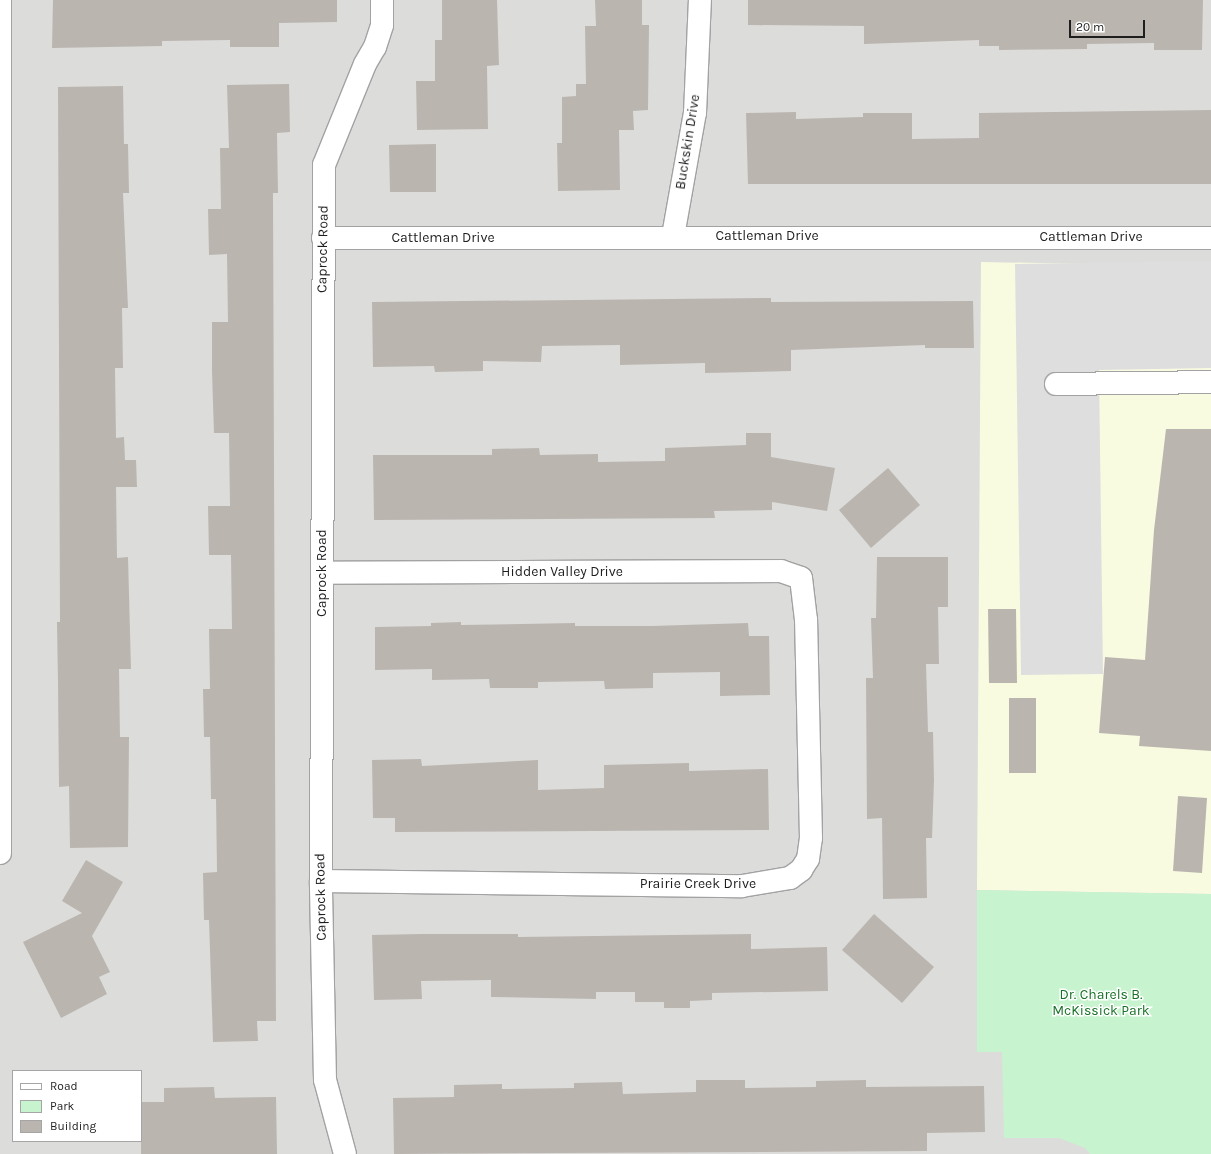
<!DOCTYPE html>
<style>
body{margin:0}
#map{position:relative;width:1211px;height:1154px;overflow:hidden;background:#eeece6;font-family:Karla,sans-serif}
div>[style]{position:absolute}
.residential>*{inset:0;background:#dcdcdb}
.education>*{inset:0;background:#f9fbe1}
.park>*{inset:0;background:#c7f3cf}
.parking>*{inset:0;background:#dedede}
.building>*{inset:0;background:#bbb5af}
.roads{filter:drop-shadow(1px 0 #a2a2a2) drop-shadow(-1px 0 #a2a2a2) drop-shadow(0 1px #a2a2a2) drop-shadow(0 -1px #a2a2a2)}
.minor>*{height:22px;margin:-11px;padding:0 11px;transform-origin:11px;border-radius:11px;background:#fff}
span{translate:-50% -50%;white-space:nowrap;text-align:center;line-height:1.15;-webkit-text-stroke:3px #fff;paint-order:stroke}
.street-label{font-size:14px;color:#1e1e1e}
.park-label{font-size:14px;color:#187127}
.legend{position:absolute;left:12px;top:1070px;width:130px;height:72px;box-sizing:border-box;background:#fff;border:1px solid #a5a5a5;margin:0;padding:5px 7px;list-style:none;font-size:12px;color:#1e1e1e}
.legend li{display:flex;align-items:center;gap:8px;height:20px}
.legend b{width:20px;border:1px solid #a5a5a5}
.scale{position:absolute;left:1069px;top:20px;width:76px;height:18px;box-sizing:border-box;border:2px solid #1e1e1e;border-top:0;padding-left:5px;font-size:12px;line-height:14px;white-space:nowrap;color:#1e1e1e;-webkit-text-stroke:3px #fff;paint-order:stroke}
</style>
<div id="map">
<div class="residential">
<div style="clip-path:polygon(evenodd,0 0,1211px 0,1211px 1154px,0 1154px,0 0,13px 1071px,141px 1071px,141px 1141px,13px 1141px,13px 1071px)"></div>
</div>
<div class="education">
<div style="clip-path:polygon(981px 262px,1211px 266px,1211px 894px,977px 890px)"></div>
</div>
<div class="park">
<div style="clip-path:polygon(977px 890px,1211px 894px,1211px 1154px,1090px 1154px,1085px 1148px,1059px 1138px,1004px 1138px,1002px 1052px,977px 1052px)"></div>
</div>
<div class="parking">
<div style="clip-path:polygon(1211px 261px,1211px 368px,1099px 370px,1103px 674px,1021px 675px,1015px 264px)"></div>
</div>
<div class="building">
<div style="clip-path:polygon(53px 0,337px 0,337px 22px,279px 23px,279px 47px,230px 47px,230px 40px,162px 41px,162px 46px,52px 48px)"></div>
<div style="clip-path:polygon(442px 0,497px 0,499px 65px,487px 66px,488px 129px,417px 130px,416px 81px,435px 81px,435px 40px,442px 40px)"></div>
<div style="clip-path:polygon(595px 0,642px 0,642px 25px,649px 25px,648px 110px,633px 111px,634px 130px,619px 130px,620px 190px,558px 191px,557px 143px,562px 143px,562px 97px,576px 96px,576px 84px,586px 84px,585px 26px,596px 26px)"></div>
<div style="clip-path:polygon(748px 0,1203px 0,1202px 50px,1154px 50px,1154px 43px,1087px 44px,1087px 49px,999px 50px,999px 46px,979px 46px,979px 40px,864px 44px,864px 26px,748px 25px)"></div>
<div style="clip-path:polygon(289px 84px,290px 132px,277px 133px,278px 193px,273px 193px,276px 1021px,257px 1021px,258px 1041px,213px 1042px,209px 920px,204px 920px,203px 873px,217px 872px,216px 799px,211px 799px,210px 737px,204px 737px,203px 689px,210px 689px,209px 629px,232px 629px,231px 555px,209px 555px,208px 506px,230px 506px,229px 433px,214px 433px,212px 372px,212px 322px,228px 322px,227px 254px,209px 255px,208px 209px,221px 209px,220px 148px,229px 148px,227px 85px)"></div>
<div style="clip-path:polygon(123px 86px,124px 144px,128px 144px,129px 193px,123px 193px,128px 308px,122px 308px,123px 368px,115px 368px,116px 438px,124px 437px,125px 460px,136px 460px,137px 487px,116px 487px,117px 558px,128px 557px,131px 669px,119px 669px,120px 737px,129px 737px,128px 847px,70px 848px,69px 786px,59px 787px,58px 682px,57px 622px,60px 622px,58px 87px)"></div>
<div style="clip-path:polygon(1211px 110px,1211px 184px,748px 184px,746px 113px,796px 112px,796px 119px,863px 117px,863px 113px,912px 113px,912px 139px,979px 138px,979px 113px)"></div>
<div style="clip-path:polygon(436px 144px,436px 192px,390px 192px,389px 145px)"></div>
<div style="clip-path:polygon(771px 298px,771px 302px,973px 301px,974px 348px,925px 348px,925px 345px,791px 350px,791px 371px,705px 373px,705px 363px,620px 365px,620px 345px,542px 346px,541px 362px,483px 361px,483px 371px,435px 372px,434px 366px,373px 367px,372px 302px)"></div>
<div style="clip-path:polygon(1166px 429px,1211px 429px,1211px 751px,1139px 746px,1140px 736px,1099px 733px,1105px 657px,1145px 660px,1154px 530px)"></div>
<div style="clip-path:polygon(746px 433px,771px 433px,771px 457px,835px 468px,827px 511px,772px 502px,772px 510px,714px 511px,715px 518px,374px 520px,373px 455px,492px 455px,492px 449px,539px 448px,540px 455px,598px 454px,598px 462px,665px 461px,665px 448px,746px 445px)"></div>
<div style="clip-path:polygon(888px 468px,920px 505px,871px 548px,839px 510px)"></div>
<div style="clip-path:polygon(877px 557px,948px 557px,948px 607px,938px 607px,939px 664px,926px 664px,928px 732px,933px 732px,934px 780px,932px 838px,926px 838px,927px 898px,883px 899px,882px 818px,867px 819px,866px 678px,873px 678px,871px 618px,876px 618px)"></div>
<div style="clip-path:polygon(988px 609px,1016px 609px,1017px 683px,989px 683px)"></div>
<div style="clip-path:polygon(461px 622px,461px 625px,575px 623px,575px 626px,652px 626px,748px 623px,749px 636px,769px 636px,770px 695px,720px 696px,720px 672px,653px 673px,653px 688px,605px 689px,604px 681px,538px 682px,538px 688px,490px 688px,489px 679px,432px 680px,432px 669px,375px 670px,375px 627px,431px 626px,431px 623px)"></div>
<div style="clip-path:polygon(1009px 698px,1036px 698px,1036px 773px,1009px 773px)"></div>
<div style="clip-path:polygon(421px 759px,422px 766px,538px 760px,538px 790px,604px 788px,604px 765px,689px 763px,689px 771px,768px 769px,769px 830px,395px 832px,395px 818px,373px 818px,372px 760px)"></div>
<div style="clip-path:polygon(1178px 796px,1207px 798px,1202px 873px,1173px 871px)"></div>
<div style="clip-path:polygon(86px 860px,123px 882px,92px 936px,110px 972px,99px 977px,107px 994px,61px 1018px,23px 942px,82px 913px,62px 901px)"></div>
<div style="clip-path:polygon(874px 914px,934px 967px,902px 1003px,842px 950px)"></div>
<div style="clip-path:polygon(421px 934px,518px 934px,518px 937px,751px 934px,751px 949px,827px 947px,828px 991px,712px 993px,712px 1000px,690px 1001px,690px 1008px,664px 1008px,664px 1002px,635px 1002px,635px 992px,596px 992px,596px 999px,491px 997px,491px 980px,421px 981px,422px 999px,374px 1000px,372px 935px)"></div>
<div style="clip-path:polygon(696px 1080px,745px 1080px,745px 1088px,816px 1087px,816px 1081px,866px 1080px,866px 1087px,984px 1086px,985px 1132px,927px 1133px,927px 1151px,394px 1154px,393px 1098px,454px 1097px,454px 1085px,502px 1084px,502px 1089px,574px 1088px,574px 1083px,622px 1082px,623px 1094px,696px 1092px)"></div>
<div style="clip-path:polygon(214px 1087px,215px 1098px,276px 1097px,277px 1154px,141px 1154px,141px 1102px,164px 1102px,164px 1088px)"></div>
</div>
<div class="roads">
<div class="minor">
<div style="left:673px;top:236px;width:125px;rotate:-79.9deg"></div>
<div style="left:695px;top:113px;width:113px;rotate:-87.5deg"></div>
<div style="left:323px;top:238px;width:888px"></div>
<div style="left:1056px;top:384px;width:155px;rotate:-0.7deg"></div>
<div style="left:0;top:853px;width:853px;rotate:-90deg"></div>
<div style="left:321px;top:881px;width:421px;rotate:0.7deg"></div>
<div style="left:742px;top:886px;width:49px;rotate:-9.5deg"></div>
<div style="left:790px;top:878px;width:14px;rotate:-36deg"></div>
<div style="left:801px;top:870px;width:13px;rotate:-58deg"></div>
<div style="left:808px;top:859px;width:21px;rotate:-82deg"></div>
<div style="left:811px;top:838px;width:218px;rotate:-91.3deg"></div>
<div style="left:806px;top:620px;width:42px;rotate:-96.8deg"></div>
<div style="left:801px;top:578px;width:21px;rotate:-161deg"></div>
<div style="left:781px;top:571px;width:459px;rotate:179.8deg"></div>
<div style="left:345px;top:1154px;width:77px;rotate:-105.1deg"></div>
<div style="left:325px;top:1080px;width:199px;rotate:-91.2deg"></div>
<div style="left:321px;top:881px;width:716px;rotate:-89.76deg"></div>
<div style="left:324px;top:165px;width:109px;rotate:-67.9deg"></div>
<div style="left:365px;top:64px;width:20px;rotate:-60deg"></div>
<div style="left:375px;top:47px;width:23px;rotate:-72deg"></div>
<div style="left:382px;top:25px;width:25px;rotate:-90deg"></div>
</div>
</div>
<div class="street-label">
<span style="left:688px;top:142px;rotate:-81deg">Buckskin Drive</span>
<span style="left:767px;top:236px">Cattleman Drive</span>
<span style="left:1091px;top:237px">Cattleman Drive</span>
<span style="left:443px;top:238px">Cattleman Drive</span>
<span style="left:323px;top:249px;rotate:-89deg">Caprock Road</span>
<span style="left:562px;top:572px">Hidden Valley Drive</span>
<span style="left:322px;top:573px;rotate:-90deg">Caprock Road</span>
<span style="left:698px;top:884px">Prairie Creek Drive</span>
<span style="left:321px;top:897px;rotate:-91deg">Caprock Road</span>
</div>
<div class="park-label">
<span style="left:1101px;top:1003px">Dr. Charels B.<br>McKissick Park</span>
</div>
<ul class="legend">
<li><b style="height:5px;background:#fff"></b>Road</li>
<li><b style="height:11px;background:#c7f3cf"></b>Park</li>
<li><b style="height:11px;background:#bbb5af"></b>Building</li>
</ul>
<div class="scale">20 m</div>
</div>
